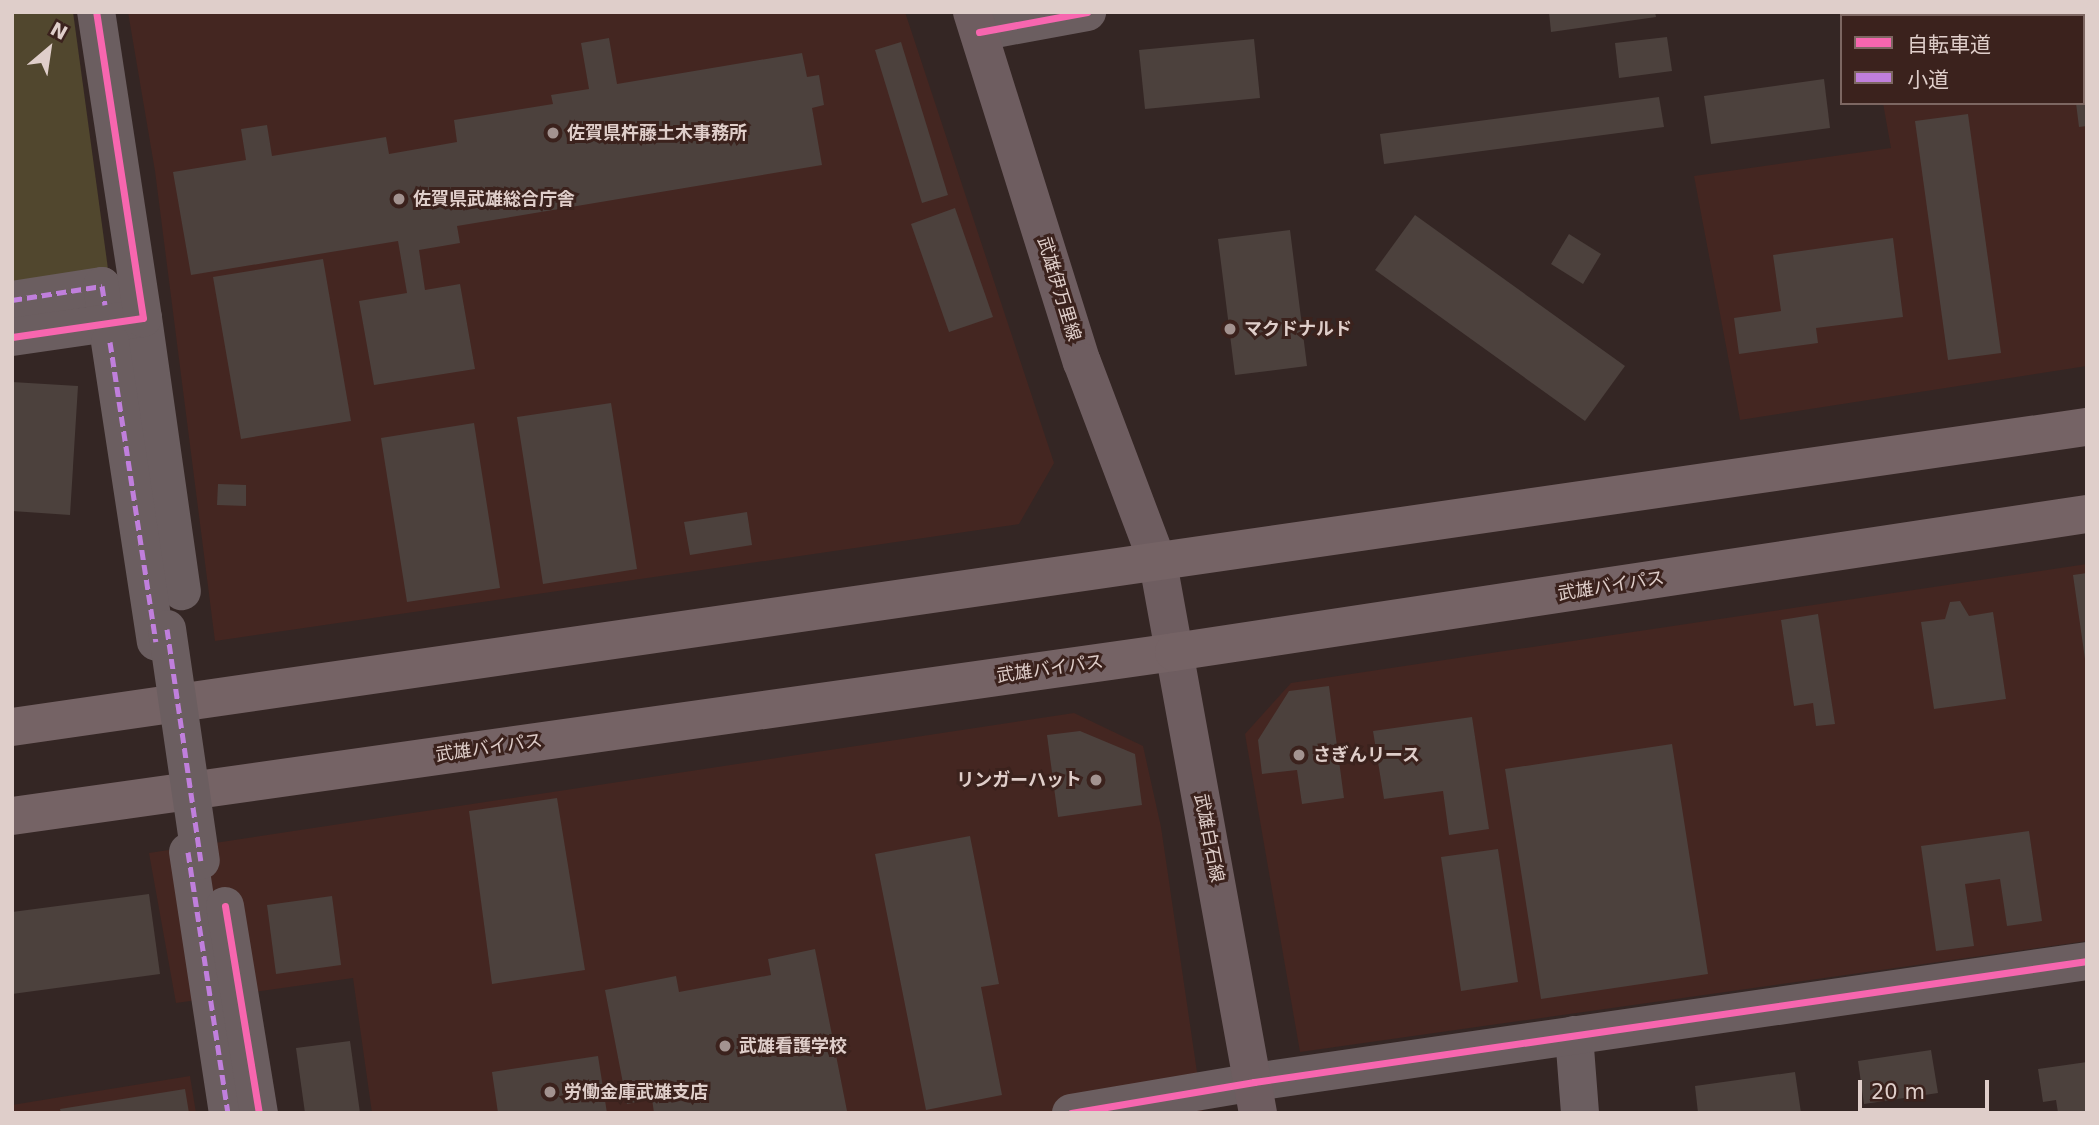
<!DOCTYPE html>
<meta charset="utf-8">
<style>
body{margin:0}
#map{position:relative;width:2099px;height:1125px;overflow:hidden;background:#342624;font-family:"DejaVu Sans","Noto Sans JP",sans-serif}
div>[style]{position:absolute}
.built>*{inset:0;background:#442621}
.green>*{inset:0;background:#51472e}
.building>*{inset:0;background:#4c413d}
.minor>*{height:38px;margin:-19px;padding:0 19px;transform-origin:19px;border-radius:19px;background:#6b5e60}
.major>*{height:38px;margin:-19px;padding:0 19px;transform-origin:19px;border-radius:19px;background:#6e5d60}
.highway>*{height:38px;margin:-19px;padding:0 19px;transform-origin:19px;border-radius:19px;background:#756365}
.minor-bridge>*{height:38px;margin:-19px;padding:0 19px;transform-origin:19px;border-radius:19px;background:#6b5e60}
.quiet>*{height:5px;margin-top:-2.5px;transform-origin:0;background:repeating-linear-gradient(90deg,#c07fdc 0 10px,transparent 0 15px)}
.cycleway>*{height:7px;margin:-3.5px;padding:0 3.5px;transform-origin:3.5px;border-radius:3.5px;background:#f766af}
.dots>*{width:19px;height:19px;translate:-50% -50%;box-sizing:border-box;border:4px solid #3b221d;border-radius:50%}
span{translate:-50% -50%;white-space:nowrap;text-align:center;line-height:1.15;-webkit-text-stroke:6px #3b221d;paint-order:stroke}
.poi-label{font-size:18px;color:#dfceca;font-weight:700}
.left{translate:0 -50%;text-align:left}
.right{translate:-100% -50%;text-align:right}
.street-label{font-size:18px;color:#dfceca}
.frame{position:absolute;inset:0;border:14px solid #dfceca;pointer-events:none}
.legend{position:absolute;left:1840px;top:14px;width:245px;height:91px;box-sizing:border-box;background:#3b221d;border:2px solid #7d6762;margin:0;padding:9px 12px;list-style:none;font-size:21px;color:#dfceca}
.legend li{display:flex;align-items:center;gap:14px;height:35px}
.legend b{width:35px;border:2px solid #7d6762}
.north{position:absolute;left:14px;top:14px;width:70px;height:70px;-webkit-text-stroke:5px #3b221d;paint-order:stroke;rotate:29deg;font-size:19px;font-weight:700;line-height:28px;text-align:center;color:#dfceca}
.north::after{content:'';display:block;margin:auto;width:24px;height:32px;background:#dfceca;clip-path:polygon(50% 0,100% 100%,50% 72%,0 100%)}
.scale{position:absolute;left:1858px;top:1080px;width:131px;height:32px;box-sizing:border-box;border:4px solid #dfceca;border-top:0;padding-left:9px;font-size:21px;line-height:24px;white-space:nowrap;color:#dfceca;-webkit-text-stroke:5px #3b221d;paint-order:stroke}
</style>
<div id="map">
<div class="built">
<div style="clip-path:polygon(128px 12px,905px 12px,1054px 463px,1019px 524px,215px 641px,155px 171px)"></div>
<div style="clip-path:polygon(1867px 12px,2087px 12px,2087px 366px,1740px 420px,1694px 176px,1891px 148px,1883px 103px,2083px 103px,2083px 16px)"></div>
<div style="clip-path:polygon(2087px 564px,2087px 941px,1300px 1052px,1245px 734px,1291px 683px)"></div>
<div style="clip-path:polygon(1074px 713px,1143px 746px,1161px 827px,1203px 1113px,372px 1113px,353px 978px,176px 1003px,149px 853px)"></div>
<div style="clip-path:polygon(190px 1076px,196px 1113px,12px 1113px,12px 1105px)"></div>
</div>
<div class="green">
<div style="clip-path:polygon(12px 12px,73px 12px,108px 269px,12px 282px)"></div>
</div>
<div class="building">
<div style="clip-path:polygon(1549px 12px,1655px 12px,1656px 17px,1551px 32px)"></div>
<div style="clip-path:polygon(2087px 16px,2087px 126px,2079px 127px,2076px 103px,2083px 103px)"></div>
<div style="clip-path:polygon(1667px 37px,1672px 71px,1619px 78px,1615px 43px)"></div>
<div style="clip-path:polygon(609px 38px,617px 84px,802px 53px,807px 77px,819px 75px,824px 105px,812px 108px,822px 165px,457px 226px,460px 243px,419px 250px,425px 290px,460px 284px,475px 369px,374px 385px,359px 301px,407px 293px,398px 241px,191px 275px,173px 172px,246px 160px,241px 129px,267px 125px,272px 156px,386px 137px,389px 154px,457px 142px,454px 120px,553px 104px,551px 95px,589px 89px,581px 43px)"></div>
<div style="clip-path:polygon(1254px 39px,1260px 98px,1145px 109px,1139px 50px)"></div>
<div style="clip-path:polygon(901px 42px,948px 195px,922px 203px,875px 50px)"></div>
<div style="clip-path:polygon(1824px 79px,1830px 128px,1711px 144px,1704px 96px)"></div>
<div style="clip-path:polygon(1659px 97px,1664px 127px,1384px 164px,1380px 134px)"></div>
<div style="clip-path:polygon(1968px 114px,2001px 353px,1948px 360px,1915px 121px)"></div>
<div style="clip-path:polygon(955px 208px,993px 317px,949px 332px,911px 224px)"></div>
<div style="clip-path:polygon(1415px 215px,1625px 366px,1585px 421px,1375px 270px)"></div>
<div style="clip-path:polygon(1290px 230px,1307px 366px,1235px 375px,1218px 239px)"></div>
<div style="clip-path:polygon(1569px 234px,1601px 254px,1583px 284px,1551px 264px)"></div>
<div style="clip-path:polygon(1893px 238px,1903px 317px,1816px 328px,1818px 343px,1739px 354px,1734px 318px,1781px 311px,1773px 255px)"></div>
<div style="clip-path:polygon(323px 259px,351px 421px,241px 439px,213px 277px)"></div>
<div style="clip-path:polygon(12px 382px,78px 386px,70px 515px,12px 511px)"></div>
<div style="clip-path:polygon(611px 403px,637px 569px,543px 584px,517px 417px)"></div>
<div style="clip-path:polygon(474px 423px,500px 588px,407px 602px,381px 438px)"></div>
<div style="clip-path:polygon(218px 484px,246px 485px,246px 506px,217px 505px)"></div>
<div style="clip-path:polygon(747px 512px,752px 545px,690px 555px,684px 522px)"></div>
<div style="clip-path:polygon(2087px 573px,2087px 658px,2085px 659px,2073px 575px)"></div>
<div style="clip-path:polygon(1960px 601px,1969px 616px,1993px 612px,2006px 699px,1934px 709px,1921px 622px,1945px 619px,1950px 602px)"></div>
<div style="clip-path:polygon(1818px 614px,1835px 724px,1816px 726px,1813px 703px,1794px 706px,1781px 620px)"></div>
<div style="clip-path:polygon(1329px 686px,1344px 798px,1302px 804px,1297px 770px,1262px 774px,1258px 740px,1289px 691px)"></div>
<div style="clip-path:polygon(1472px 717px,1489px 829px,1449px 835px,1443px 791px,1384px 799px,1373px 731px)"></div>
<div style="clip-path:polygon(1080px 731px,1135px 754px,1142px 805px,1058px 817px,1047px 735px)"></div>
<div style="clip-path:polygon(1672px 744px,1708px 974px,1541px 999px,1505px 769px)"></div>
<div style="clip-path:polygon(557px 798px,585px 970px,492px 984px,469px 811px)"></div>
<div style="clip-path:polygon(2029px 831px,2042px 921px,2007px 926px,2000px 879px,1965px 884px,1974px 946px,1936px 951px,1921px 846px)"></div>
<div style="clip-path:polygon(970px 836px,999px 984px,981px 987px,1002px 1095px,926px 1110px,875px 854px)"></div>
<div style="clip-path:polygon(1498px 849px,1518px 982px,1461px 991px,1441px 857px)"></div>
<div style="clip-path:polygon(149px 894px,160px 974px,12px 994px,12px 912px)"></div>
<div style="clip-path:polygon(332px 896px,341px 965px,276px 974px,267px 905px)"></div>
<div style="clip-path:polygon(815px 949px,847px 1111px,654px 1113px,652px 1099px,627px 1104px,605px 990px,676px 976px,679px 992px,771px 975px,768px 959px)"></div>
<div style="clip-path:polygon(350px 1041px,360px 1113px,305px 1113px,296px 1048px)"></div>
<div style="clip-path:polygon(1931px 1050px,1938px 1093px,1864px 1104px,1858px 1061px)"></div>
<div style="clip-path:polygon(598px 1056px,607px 1113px,498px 1113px,492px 1072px)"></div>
<div style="clip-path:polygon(2087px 1062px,2087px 1113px,2058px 1113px,2056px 1100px,2043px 1102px,2038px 1069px)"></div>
<div style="clip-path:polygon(1795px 1072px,1801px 1113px,1698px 1113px,1695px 1086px)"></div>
<div style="clip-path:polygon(185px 1089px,189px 1113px,61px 1113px,60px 1109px)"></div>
</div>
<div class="minor">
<div style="left:979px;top:32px;width:110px;rotate:-10.5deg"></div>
<div style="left:12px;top:300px;width:91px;rotate:-8.8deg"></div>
<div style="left:102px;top:286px;width:19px;rotate:81deg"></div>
<div style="left:143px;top:318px;width:276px;rotate:81.9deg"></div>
<div style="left:12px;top:337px;width:132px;rotate:-8.3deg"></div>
<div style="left:143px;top:318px;width:310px;rotate:-98.7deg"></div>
<div style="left:110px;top:342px;width:303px;rotate:81.3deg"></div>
<div style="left:188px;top:852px;width:264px;rotate:81.3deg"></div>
<div style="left:225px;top:906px;width:210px;rotate:80.7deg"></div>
<div style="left:1574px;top:1035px;width:78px;rotate:85.6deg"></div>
<div style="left:1071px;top:1113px;width:186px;rotate:-9.6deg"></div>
<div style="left:1254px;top:1082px;width:842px;rotate:-8.26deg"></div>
</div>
<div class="major">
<div style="left:972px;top:12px;width:367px;rotate:72.6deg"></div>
<div style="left:1082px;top:362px;width:215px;rotate:69.3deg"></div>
<div style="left:1158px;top:563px;width:559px;rotate:79.7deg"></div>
</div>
<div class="highway">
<div style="left:12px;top:727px;width:2097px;rotate:-8.23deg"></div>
<div style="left:12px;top:816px;width:1174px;rotate:-8.03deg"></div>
<div style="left:1174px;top:652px;width:923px;rotate:-8.6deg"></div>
</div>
<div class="minor-bridge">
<div style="left:167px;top:629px;width:234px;rotate:81.7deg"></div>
</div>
<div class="quiet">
<div style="left:12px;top:300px;width:91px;rotate:-8.8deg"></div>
<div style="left:102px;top:286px;width:19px;rotate:81deg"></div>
<div style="left:110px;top:342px;width:303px;rotate:81.3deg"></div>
<div style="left:167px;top:629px;width:234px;rotate:81.7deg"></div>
<div style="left:188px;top:852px;width:264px;rotate:81.3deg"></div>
</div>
<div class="cycleway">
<div style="left:979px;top:32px;width:110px;rotate:-10.5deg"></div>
<div style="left:12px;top:337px;width:132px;rotate:-8.3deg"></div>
<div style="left:143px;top:318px;width:310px;rotate:-98.7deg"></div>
<div style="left:225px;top:906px;width:210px;rotate:80.7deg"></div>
<div style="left:1071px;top:1113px;width:186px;rotate:-9.6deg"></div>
<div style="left:1254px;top:1082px;width:842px;rotate:-8.26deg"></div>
</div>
<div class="dots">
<div style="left:553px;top:133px;background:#a39390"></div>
<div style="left:399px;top:199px;background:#a39390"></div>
<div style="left:1230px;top:329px;background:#a39390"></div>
<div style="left:1299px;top:755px;background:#a39390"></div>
<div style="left:1096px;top:780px;background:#a39390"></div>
<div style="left:725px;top:1046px;background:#a39390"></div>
<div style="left:550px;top:1092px;background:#a39390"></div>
</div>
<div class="poi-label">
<span class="left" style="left:567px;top:133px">佐賀県杵藤土木事務所</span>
<span class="left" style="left:413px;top:199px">佐賀県武雄総合庁舎</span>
<span class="left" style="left:1244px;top:329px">マクドナルド</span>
<span class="left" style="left:1313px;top:755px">さぎんリース</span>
<span class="right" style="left:1082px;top:780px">リンガーハット</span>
<span class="left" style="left:739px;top:1046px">武雄看護学校</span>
<span class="left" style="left:564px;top:1092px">労働金庫武雄支店</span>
</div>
<div class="street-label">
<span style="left:1059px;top:289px;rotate:73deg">武雄伊万里線</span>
<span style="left:1611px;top:586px;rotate:-9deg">武雄バイパス</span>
<span style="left:1050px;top:669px;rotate:-8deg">武雄バイパス</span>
<span style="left:489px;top:748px;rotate:-8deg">武雄バイパス</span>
<span style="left:1209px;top:838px;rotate:79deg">武雄白石線</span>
</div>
<div class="frame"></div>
<ul class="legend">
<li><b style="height:9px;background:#f766af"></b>自転車道</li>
<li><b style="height:9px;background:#c07fdc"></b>小道</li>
</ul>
<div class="north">N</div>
<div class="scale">20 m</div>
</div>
